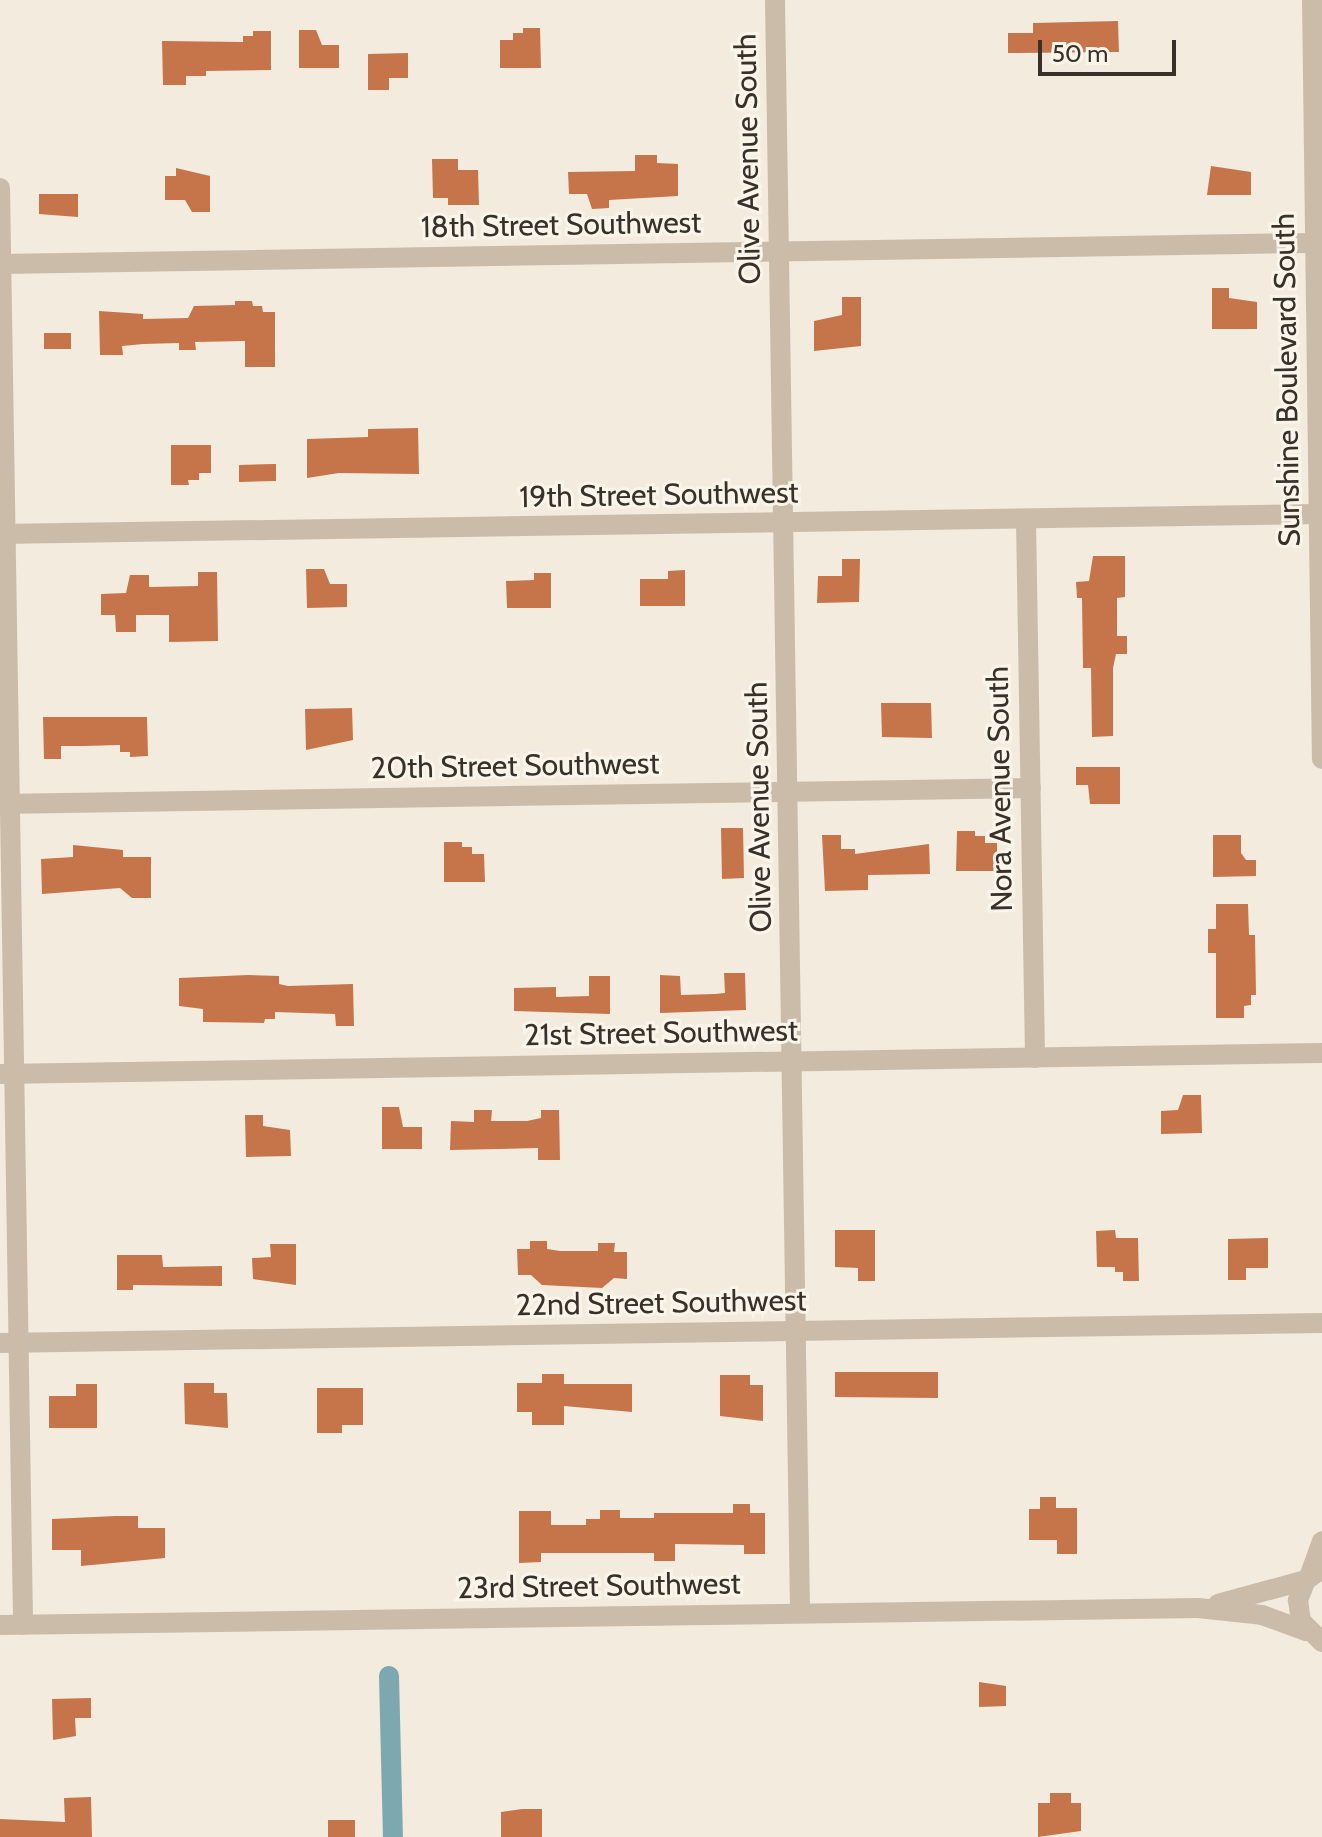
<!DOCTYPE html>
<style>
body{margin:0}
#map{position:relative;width:1322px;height:1837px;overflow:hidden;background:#f3ebde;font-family:Cabin,sans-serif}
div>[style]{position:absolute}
.canal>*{height:20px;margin:-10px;padding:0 10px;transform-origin:10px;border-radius:10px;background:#7da8b0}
.building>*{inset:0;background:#c67449}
.minor>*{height:20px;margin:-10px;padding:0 10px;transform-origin:10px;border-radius:10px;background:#cbbcaa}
span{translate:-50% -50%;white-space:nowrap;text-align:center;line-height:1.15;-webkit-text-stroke:6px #faf5eb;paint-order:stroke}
.street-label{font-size:30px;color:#383029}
.scale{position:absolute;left:1038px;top:40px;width:138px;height:36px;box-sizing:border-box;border:4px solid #383029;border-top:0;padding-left:10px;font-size:24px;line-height:28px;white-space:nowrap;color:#383029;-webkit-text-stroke:6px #faf5eb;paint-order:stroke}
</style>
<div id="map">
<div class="canal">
<div style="left:389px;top:1676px;width:161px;rotate:88.6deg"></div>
</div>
<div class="building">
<div style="clip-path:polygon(1118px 21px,1119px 52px,1008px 53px,1008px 33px,1033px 33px,1033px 23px)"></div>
<div style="clip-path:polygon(523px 28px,540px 28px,541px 68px,500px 68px,500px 40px,513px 40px,513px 33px,523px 33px)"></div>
<div style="clip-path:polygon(299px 30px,316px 30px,322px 45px,339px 45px,339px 68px,299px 68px)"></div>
<div style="clip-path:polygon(253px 31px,271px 31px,271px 70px,206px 71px,206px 76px,186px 76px,186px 85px,163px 85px,162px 41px,243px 42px,243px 36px,253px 36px)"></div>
<div style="clip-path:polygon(408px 53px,408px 78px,389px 78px,389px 90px,368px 90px,368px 54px)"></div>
<div style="clip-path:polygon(635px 155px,657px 155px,657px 163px,678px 164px,678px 196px,609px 200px,609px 208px,592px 209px,587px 194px,569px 194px,568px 172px,635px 171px)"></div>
<div style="clip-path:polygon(432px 159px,458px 159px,458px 170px,478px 170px,479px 205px,448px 205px,448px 198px,433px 198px)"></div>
<div style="clip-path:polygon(1211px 166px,1251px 172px,1251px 195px,1207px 195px)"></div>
<div style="clip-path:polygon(176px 168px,210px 176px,210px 212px,192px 212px,185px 200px,165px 200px,165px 176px,176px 176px)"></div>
<div style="clip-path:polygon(39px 194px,78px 194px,78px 217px,39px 214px)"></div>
<div style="clip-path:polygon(1212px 288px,1229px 288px,1229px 298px,1257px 302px,1257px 329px,1212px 329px)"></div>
<div style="clip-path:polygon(842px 297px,861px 297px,861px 346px,814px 351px,814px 321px,842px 315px)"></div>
<div style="clip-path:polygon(235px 301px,252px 301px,253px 306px,262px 306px,263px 312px,275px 312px,275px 367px,245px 367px,245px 341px,195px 342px,196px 350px,179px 350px,179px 343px,143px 344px,122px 346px,123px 355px,100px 355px,99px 311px,143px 314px,143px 319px,188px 318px,194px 306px,235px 305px)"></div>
<div style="clip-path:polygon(44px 333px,71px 333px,71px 349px,44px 349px)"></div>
<div style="clip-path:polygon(418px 428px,419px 474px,339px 473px,307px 478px,307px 439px,368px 437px,368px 429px)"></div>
<div style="clip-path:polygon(171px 445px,211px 445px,211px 473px,199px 473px,199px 480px,188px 480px,189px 485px,171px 485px)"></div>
<div style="clip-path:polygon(276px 464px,276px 481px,239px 482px,239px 465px)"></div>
<div style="clip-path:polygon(1093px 556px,1125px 556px,1125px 597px,1117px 598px,1117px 636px,1127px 636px,1127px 654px,1116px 654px,1113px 668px,1113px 736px,1092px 737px,1091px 668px,1083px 668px,1082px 598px,1077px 598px,1076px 582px,1089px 581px)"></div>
<div style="clip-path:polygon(842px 559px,860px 559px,859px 602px,817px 603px,818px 576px,842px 576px)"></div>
<div style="clip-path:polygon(306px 569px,324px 569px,330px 584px,347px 584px,347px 607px,307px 608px)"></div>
<div style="clip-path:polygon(685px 570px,685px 606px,640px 606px,640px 579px,668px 579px,668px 571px)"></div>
<div style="clip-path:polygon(198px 572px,217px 572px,218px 641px,169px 642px,169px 615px,136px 615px,136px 632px,116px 632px,115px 615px,101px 615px,101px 594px,126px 593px,130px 575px,149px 575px,149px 587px,198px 586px)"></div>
<div style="clip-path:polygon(534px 573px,551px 573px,551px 608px,507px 608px,506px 581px,534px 580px)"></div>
<div style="clip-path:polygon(881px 703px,931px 703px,932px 738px,882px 737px)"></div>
<div style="clip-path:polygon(352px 708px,353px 740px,306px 750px,305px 709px)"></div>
<div style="clip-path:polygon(43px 717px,147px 717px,148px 756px,130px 757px,130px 752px,120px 752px,120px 745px,83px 746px,61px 746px,61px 759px,44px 759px)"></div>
<div style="clip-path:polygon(1076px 767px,1120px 767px,1120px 804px,1090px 804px,1088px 785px,1076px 785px)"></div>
<div style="clip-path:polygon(721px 828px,743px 828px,744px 878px,722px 879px)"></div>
<div style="clip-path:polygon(957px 831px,975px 831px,975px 836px,985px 836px,985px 843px,997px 843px,997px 871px,956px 871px)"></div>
<div style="clip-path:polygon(822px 835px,841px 835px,841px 849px,855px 849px,855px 854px,929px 844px,930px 874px,868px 875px,868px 890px,825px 891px)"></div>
<div style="clip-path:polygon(1213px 835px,1241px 835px,1241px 853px,1246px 860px,1256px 860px,1256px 876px,1213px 877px)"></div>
<div style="clip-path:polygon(444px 842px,462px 842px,462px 847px,472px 847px,472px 854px,484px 854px,485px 882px,444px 882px)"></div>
<div style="clip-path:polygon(73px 845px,123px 850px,123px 857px,151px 857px,151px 898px,132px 898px,120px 888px,42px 894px,41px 859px,73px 857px)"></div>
<div style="clip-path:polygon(1216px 904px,1248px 904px,1249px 935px,1255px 935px,1256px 995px,1251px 995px,1251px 1005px,1244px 1006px,1244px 1018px,1216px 1018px,1216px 953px,1208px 953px,1208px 929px,1216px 929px)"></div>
<div style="clip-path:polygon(724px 973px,745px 973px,746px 1010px,660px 1013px,660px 975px,680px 976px,681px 995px,715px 994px,725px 993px)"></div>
<div style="clip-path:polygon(248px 975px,279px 976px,279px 984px,288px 986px,353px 984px,354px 1026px,336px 1026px,335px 1014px,275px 1012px,275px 1019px,265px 1019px,264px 1023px,203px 1022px,203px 1009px,179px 1006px,179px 978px)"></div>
<div style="clip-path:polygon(589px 976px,610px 976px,610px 1014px,514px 1011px,514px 988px,556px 987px,556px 997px,589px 996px)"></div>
<div style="clip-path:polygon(1183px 1095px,1201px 1095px,1202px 1133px,1161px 1134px,1161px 1111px,1178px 1110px)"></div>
<div style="clip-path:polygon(382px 1107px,399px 1107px,403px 1127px,422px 1127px,422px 1149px,382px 1149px)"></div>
<div style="clip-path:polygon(474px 1110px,492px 1110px,491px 1121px,527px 1121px,541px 1118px,541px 1110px,559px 1110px,560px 1160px,538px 1160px,538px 1148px,450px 1150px,451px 1121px,474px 1122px)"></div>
<div style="clip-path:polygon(245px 1115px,263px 1115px,263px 1126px,290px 1130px,291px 1156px,246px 1157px)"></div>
<div style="clip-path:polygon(835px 1230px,875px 1230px,875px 1281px,858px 1281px,858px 1268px,835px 1267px)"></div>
<div style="clip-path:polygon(1115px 1230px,1116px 1238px,1138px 1238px,1139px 1281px,1123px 1281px,1123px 1272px,1115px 1272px,1115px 1267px,1097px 1267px,1096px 1231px)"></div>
<div style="clip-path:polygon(1268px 1238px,1268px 1268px,1246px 1268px,1246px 1280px,1228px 1280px,1228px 1239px)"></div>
<div style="clip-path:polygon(530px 1241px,547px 1241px,547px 1249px,560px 1251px,598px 1251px,598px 1243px,615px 1243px,614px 1252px,627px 1252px,627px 1279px,614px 1278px,602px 1288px,542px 1285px,531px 1275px,518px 1275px,517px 1249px,530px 1249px)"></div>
<div style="clip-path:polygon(270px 1244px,296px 1244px,296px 1285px,253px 1279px,252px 1258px,271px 1257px)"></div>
<div style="clip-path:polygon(117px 1255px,162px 1255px,163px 1267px,222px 1266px,222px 1286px,133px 1285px,133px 1290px,117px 1290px)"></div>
<div style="clip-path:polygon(835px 1372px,938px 1372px,938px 1398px,835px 1397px)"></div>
<div style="clip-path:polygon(542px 1374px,564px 1374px,564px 1384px,632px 1384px,632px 1412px,564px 1406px,564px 1425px,532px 1425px,532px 1412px,517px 1412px,517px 1383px,542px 1383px)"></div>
<div style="clip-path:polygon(720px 1375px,750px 1375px,750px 1385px,763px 1385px,763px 1421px,720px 1416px)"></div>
<div style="clip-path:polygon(184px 1383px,214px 1383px,214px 1393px,227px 1393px,228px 1428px,185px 1424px)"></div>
<div style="clip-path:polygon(76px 1384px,97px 1384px,97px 1428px,49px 1428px,49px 1396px,76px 1396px)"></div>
<div style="clip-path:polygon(317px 1388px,363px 1388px,363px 1425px,342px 1425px,342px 1433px,317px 1433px)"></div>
<div style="clip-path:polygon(1040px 1497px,1056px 1497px,1056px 1508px,1077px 1508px,1077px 1554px,1057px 1554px,1057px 1540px,1029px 1540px,1029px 1509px,1040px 1509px)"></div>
<div style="clip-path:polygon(733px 1504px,750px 1504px,750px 1513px,765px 1513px,765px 1554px,744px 1554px,744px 1545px,675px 1544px,675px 1561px,654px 1561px,654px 1553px,541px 1553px,541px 1562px,519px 1563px,519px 1511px,551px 1511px,551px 1525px,586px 1525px,586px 1519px,600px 1519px,600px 1510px,620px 1510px,620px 1518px,654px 1518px,654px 1513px,733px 1513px)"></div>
<div style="clip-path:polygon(115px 1516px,138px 1516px,138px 1528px,165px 1528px,165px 1558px,81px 1566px,81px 1550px,52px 1550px,52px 1519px)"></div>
<div style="clip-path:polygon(979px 1682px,1006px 1686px,1006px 1706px,979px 1707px)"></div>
<div style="clip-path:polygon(91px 1698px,91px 1718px,75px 1718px,76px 1736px,53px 1740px,52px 1699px)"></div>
<div style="clip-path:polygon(1050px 1793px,1071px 1793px,1071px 1803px,1081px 1803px,1081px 1831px,1038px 1837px,1038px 1803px,1050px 1803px)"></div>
<div style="clip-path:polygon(91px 1797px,92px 1837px,0 1837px,0 1819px,65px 1822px,64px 1798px)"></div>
<div style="clip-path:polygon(522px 1809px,542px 1809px,542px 1837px,501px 1837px,501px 1812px)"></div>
<div style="clip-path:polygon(328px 1820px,355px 1820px,355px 1837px,328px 1837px)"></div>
</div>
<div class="minor">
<div style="left:775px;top:0;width:1613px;rotate:89.11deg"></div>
<div style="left:1312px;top:0;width:759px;rotate:89.25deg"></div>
<div style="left:0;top:188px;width:1437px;rotate:89.08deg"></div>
<div style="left:0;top:264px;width:1314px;rotate:-0.92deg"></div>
<div style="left:1026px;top:520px;width:538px;rotate:89.04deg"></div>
<div style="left:0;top:534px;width:1318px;rotate:-0.87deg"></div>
<div style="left:0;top:804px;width:1031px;rotate:-0.89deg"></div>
<div style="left:0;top:1074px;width:1322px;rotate:-0.91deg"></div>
<div style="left:0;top:1343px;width:1322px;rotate:-0.87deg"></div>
<div style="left:1322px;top:1569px;width:19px;rotate:145deg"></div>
<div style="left:1306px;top:1580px;width:22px;rotate:112deg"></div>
<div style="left:1298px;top:1600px;width:21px;rotate:82deg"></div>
<div style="left:1301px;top:1621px;width:30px;rotate:45deg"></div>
<div style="left:1309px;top:1577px;width:38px;rotate:-70deg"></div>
<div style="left:1218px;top:1604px;width:91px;rotate:-15.3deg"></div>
<div style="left:0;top:1625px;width:1198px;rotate:-0.81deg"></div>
<div style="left:1198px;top:1608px;width:64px;rotate:6.2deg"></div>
<div style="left:1262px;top:1615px;width:47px;rotate:20deg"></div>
</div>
<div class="street-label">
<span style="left:748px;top:159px;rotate:-91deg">Olive Avenue South</span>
<span style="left:561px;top:225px;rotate:-1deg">18th Street Southwest</span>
<span style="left:1287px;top:380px;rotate:-91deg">Sunshine Boulevard South</span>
<span style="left:659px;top:495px;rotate:-1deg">19th Street Southwest</span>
<span style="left:515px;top:766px;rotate:-1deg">20th Street Southwest</span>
<span style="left:1000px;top:789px;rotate:-91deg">Nora Avenue South</span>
<span style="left:759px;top:807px;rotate:-91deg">Olive Avenue South</span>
<span style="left:661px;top:1033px;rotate:-1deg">21st Street Southwest</span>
<span style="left:661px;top:1303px;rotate:-1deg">22nd Street Southwest</span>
<span style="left:599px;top:1586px;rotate:-1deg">23rd Street Southwest</span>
</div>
<div class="scale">50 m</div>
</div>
